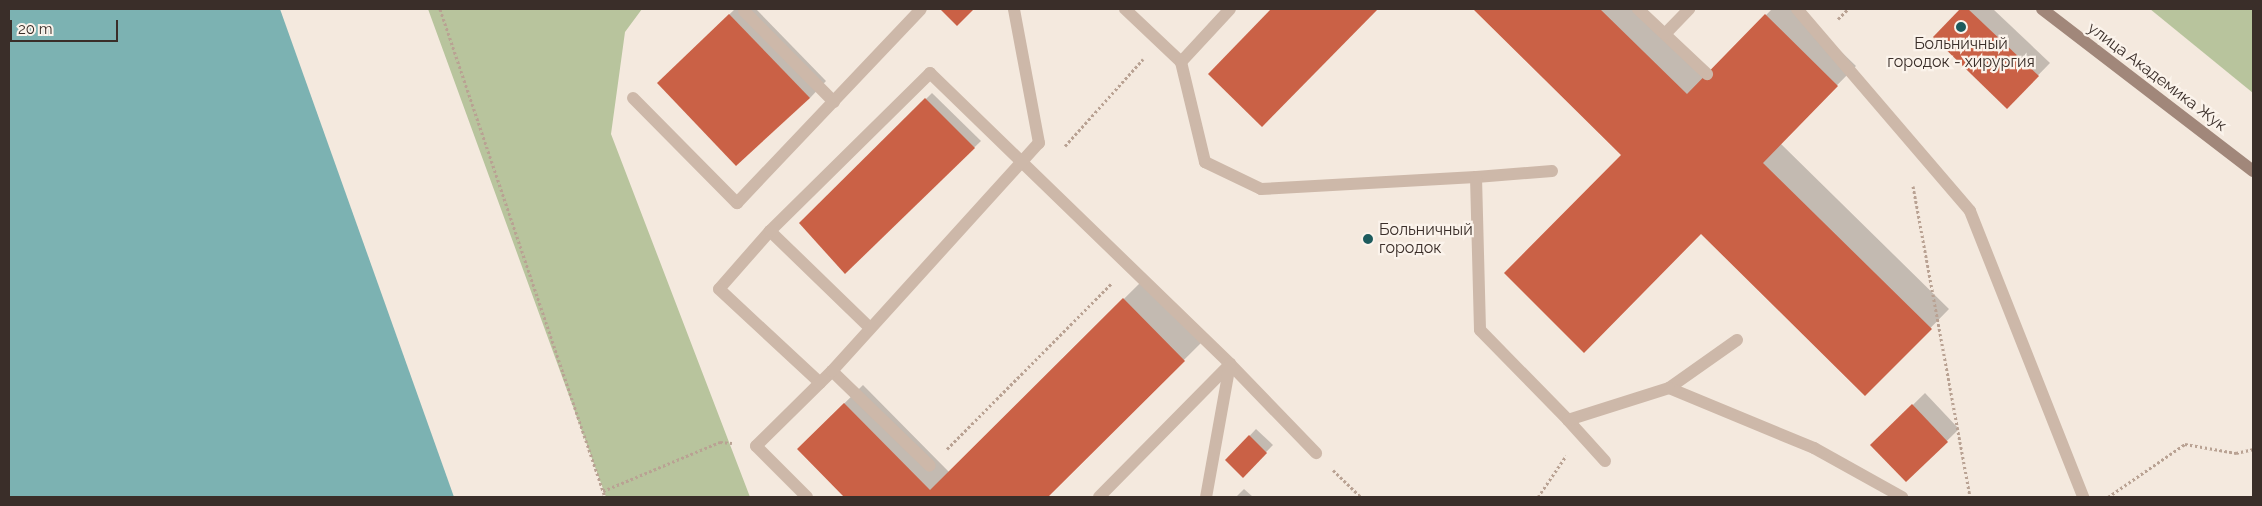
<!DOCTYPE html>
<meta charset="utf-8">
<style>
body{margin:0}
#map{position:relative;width:2262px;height:506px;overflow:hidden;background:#f4e9de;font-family:Raleway,sans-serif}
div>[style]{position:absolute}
.green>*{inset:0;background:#b8c49d}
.water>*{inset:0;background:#7cb2b2}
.shadow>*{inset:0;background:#0003}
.building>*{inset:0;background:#ca6146}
.path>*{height:3px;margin-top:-1.5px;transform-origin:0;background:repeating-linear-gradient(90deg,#b9a293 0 2.5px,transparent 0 5px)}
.service>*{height:12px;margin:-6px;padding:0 6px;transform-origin:6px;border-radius:6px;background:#cdb8a9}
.secondary>*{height:12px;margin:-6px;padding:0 6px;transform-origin:6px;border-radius:6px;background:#a1877a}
.dots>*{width:14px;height:14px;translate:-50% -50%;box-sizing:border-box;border:2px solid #fbf3eb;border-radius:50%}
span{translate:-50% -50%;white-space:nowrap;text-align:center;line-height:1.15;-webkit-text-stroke:4.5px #fbf3eb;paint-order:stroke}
.poi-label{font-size:16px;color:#3a2e29}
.left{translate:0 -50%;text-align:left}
.street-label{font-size:16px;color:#3a2e29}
.frame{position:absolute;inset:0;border:10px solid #3a2e29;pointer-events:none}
.scale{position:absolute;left:10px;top:20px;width:108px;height:22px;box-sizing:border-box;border:2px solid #3a2e29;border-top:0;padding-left:6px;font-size:15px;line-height:18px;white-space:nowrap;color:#3a2e29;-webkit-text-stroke:4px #fbf3eb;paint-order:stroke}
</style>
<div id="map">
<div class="green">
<div style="clip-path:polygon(428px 9px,642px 9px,625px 32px,611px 134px,750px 497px,606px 497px)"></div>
<div style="clip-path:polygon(2150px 9px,2253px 9px,2253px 93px)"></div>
</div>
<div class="water">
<div style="clip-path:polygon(9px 9px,280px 9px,454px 497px,9px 497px)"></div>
</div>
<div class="shadow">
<div style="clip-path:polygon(735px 9px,756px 9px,826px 81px,810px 98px,675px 67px)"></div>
<div style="clip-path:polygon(1273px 9px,1376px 9px,1262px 126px,1209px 74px)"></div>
<div style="clip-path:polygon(1474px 9px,1637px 9px,1706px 76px,1772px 9px,1797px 9px,1856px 66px,1780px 143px,1949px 309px,1865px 395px)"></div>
<div style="clip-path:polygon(1962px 9px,1993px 9px,2050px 63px,2007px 107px,1935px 37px)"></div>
<div style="clip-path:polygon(932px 93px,981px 141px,845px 272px,801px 223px)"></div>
<div style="clip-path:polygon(1142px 281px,1203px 341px,1046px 497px,846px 497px,798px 449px,863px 385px,949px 472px)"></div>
<div style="clip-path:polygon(1925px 393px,1959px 429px,1906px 481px,1872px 445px)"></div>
<div style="clip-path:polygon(1256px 429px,1273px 445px,1243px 476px,1227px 460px)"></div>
<div style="clip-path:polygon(1244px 489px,1253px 497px,1236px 497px)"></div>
</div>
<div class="building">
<div style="clip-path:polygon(940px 9px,972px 9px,973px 10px,957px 26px)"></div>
<div style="clip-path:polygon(1271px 9px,1378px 9px,1262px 127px,1208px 74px)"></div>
<div style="clip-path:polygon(1473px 9px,1600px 9px,1687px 94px,1765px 14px,1838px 86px,1763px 163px,1932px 329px,1865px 396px,1701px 234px,1584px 353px,1504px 273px,1621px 155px)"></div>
<div style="clip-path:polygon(1960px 9px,1968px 9px,2039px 76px,2007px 109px,1933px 37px)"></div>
<div style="clip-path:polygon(729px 14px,810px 98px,736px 166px,657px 83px)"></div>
<div style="clip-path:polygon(925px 98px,975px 148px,845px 274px,799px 223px)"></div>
<div style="clip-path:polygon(1123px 298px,1185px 361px,1048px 497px,844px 497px,797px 449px,844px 403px,930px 490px)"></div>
<div style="clip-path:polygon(1912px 404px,1948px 442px,1906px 482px,1870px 445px)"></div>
<div style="clip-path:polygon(1249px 435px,1267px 453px,1243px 478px,1225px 460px)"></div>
</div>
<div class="path">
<div style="left:440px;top:9px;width:515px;rotate:71.32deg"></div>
<div style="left:1838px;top:19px;width:14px;rotate:-45deg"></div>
<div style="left:1065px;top:146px;width:117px;rotate:-48.1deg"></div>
<div style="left:1913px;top:186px;width:316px;rotate:79.6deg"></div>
<div style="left:947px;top:449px;width:234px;rotate:-45.2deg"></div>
<div style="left:1333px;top:470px;width:39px;rotate:44deg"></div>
<div style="left:603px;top:491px;width:127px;rotate:-22.7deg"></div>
<div style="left:720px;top:442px;width:12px;rotate:5deg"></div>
<div style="left:1538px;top:497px;width:50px;rotate:-55.7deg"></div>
<div style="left:2108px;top:497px;width:93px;rotate:-34.5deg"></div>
<div style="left:2185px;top:444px;width:52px;rotate:10deg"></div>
<div style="left:2236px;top:453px;width:17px;rotate:-13deg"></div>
</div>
<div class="service">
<div style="left:1125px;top:9px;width:77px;rotate:43.4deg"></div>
<div style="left:1181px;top:62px;width:72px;rotate:-47.2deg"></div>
<div style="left:1638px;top:9px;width:95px;rotate:43.3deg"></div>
<div style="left:1797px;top:9px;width:266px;rotate:49.4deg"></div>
<div style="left:1970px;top:211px;width:308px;rotate:68.4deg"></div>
<div style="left:744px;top:11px;width:128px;rotate:45.3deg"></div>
<div style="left:1665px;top:34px;width:35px;rotate:-46deg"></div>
<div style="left:1181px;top:62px;width:103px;rotate:76.5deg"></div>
<div style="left:1205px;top:162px;width:62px;rotate:25.7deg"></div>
<div style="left:1261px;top:189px;width:215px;rotate:-3.2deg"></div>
<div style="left:633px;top:98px;width:148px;rotate:45.3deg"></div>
<div style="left:737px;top:203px;width:267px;rotate:-46.5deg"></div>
<div style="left:1552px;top:171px;width:76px;rotate:175.5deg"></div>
<div style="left:1476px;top:177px;width:153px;rotate:88.5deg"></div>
<div style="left:1480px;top:330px;width:126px;rotate:45.6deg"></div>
<div style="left:770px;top:231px;width:77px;rotate:131.3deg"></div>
<div style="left:719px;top:289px;width:138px;rotate:42.9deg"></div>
<div style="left:869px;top:327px;width:138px;rotate:-135.9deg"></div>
<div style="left:770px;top:231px;width:225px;rotate:-44.6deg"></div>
<div style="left:930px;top:73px;width:418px;rotate:44.1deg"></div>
<div style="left:1230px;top:364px;width:124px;rotate:46deg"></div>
<div style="left:1737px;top:340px;width:83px;rotate:144.8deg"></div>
<div style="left:1669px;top:388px;width:157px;rotate:22.5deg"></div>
<div style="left:1814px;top:448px;width:101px;rotate:29.1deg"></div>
<div style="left:832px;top:371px;width:136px;rotate:44.1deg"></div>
<div style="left:1605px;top:461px;width:55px;rotate:-132.1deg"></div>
<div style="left:1568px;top:420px;width:106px;rotate:-17.6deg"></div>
<div style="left:807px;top:497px;width:72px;rotate:-135deg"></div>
<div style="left:756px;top:446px;width:107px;rotate:-44.6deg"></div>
<div style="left:832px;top:371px;width:308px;rotate:-47.8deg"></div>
<div style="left:1039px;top:143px;width:136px;rotate:-100.6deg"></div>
<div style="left:1099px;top:497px;width:187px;rotate:-45.4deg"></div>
<div style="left:1230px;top:364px;width:135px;rotate:100.2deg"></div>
</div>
<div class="secondary">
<div style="left:2042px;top:9px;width:266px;rotate:37.5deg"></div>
</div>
<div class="dots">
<div style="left:1961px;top:27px;background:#1d5b5d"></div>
<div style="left:1368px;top:239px;background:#1d5b5d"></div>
</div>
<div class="poi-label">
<span style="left:1961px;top:53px">Больничный<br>городок - хирургия</span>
<span class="left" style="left:1379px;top:239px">Больничный<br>городок</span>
</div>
<div class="street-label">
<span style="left:2157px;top:77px;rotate:37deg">улица Академика Жук</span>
</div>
<div class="frame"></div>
<div class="scale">20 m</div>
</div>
